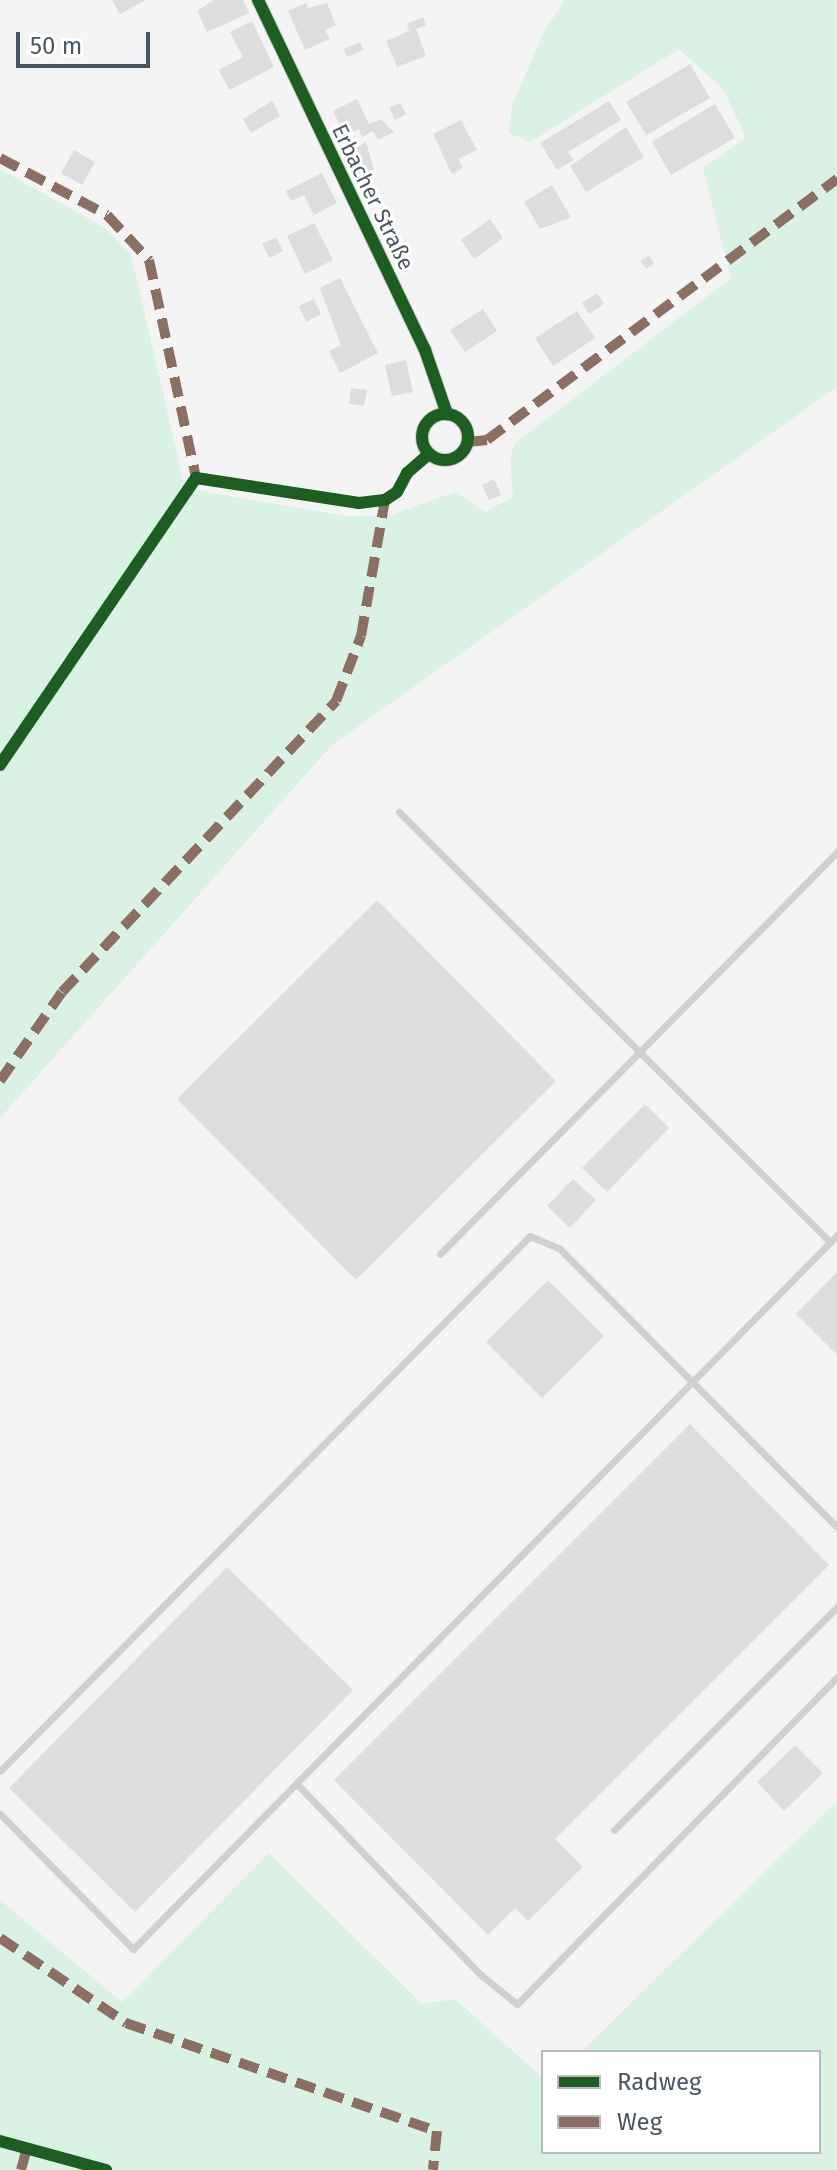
<!DOCTYPE html>
<meta charset="utf-8">
<style>
body{margin:0}
#map{position:relative;width:837px;height:2170px;overflow:hidden;background:#f4f4f4;font-family:"Fira Sans",sans-serif}
div>[style]{position:absolute}
.green>*{inset:0;background:#d9f2e3}
.building>*{inset:0;background:#ddddde}
.lane>*{height:7px;margin:-3.5px;padding:0 3.5px;transform-origin:3.5px;border-radius:3.5px;background:#ced0d2}
.street>*{height:14px;margin:-7px;padding:0 7px;transform-origin:7px;border-radius:7px;background:#ced0d2}
.street>.ring{margin:-7px;padding:0;box-sizing:content-box;background:none;border:14px solid #ced0d2;border-radius:50%}
.quiet>*{height:10px;margin-top:-5px;transform-origin:0;background:repeating-linear-gradient(90deg,#8d6e63 0 20px,transparent 0 30px)}
.cycleway>*{height:12px;margin:-6px;padding:0 6px;transform-origin:6px;border-radius:6px;background:#1b5e20}
.cycleway>.ring{margin:-6px;padding:0;box-sizing:content-box;background:none;border:12px solid #1b5e20;border-radius:50%}
span{translate:-50% -50%;white-space:nowrap;text-align:center;line-height:1.15;-webkit-text-stroke:6px #fff;paint-order:stroke}
.street-label{font-size:22px;color:#4a5661}
.legend{position:absolute;left:541px;top:2050px;width:280px;height:104px;box-sizing:border-box;background:#fff;border:2px solid #b7bbc0;margin:0;padding:10px 14px;list-style:none;font-size:24px;color:#4a5661}
.legend li{display:flex;align-items:center;gap:16px;height:40px}
.legend b{width:40px;border:2px solid #b7bbc0}
.scale{position:absolute;left:16px;top:32px;width:134px;height:36px;box-sizing:border-box;border:4px solid #4a5661;border-top:0;padding-left:10px;font-size:24px;line-height:28px;white-space:nowrap;color:#4a5661;-webkit-text-stroke:6px #fff;paint-order:stroke}
</style>
<div id="map">
<div class="green">
<div style="clip-path:polygon(565px 0,837px 0,837px 387px,332px 745px,0 1118px,0 169px,105px 228px,131px 254px,185px 488px,350px 517px,393px 514px,456px 492px,485px 512px,513px 497px,510px 461px,514px 444px,731px 278px,703px 168px,746px 137px,723px 89px,679px 49px,530px 142px,509px 133px,512px 105px,544px 32px)"></div>
<div style="clip-path:polygon(837px 1801px,837px 2170px,0 2170px,0 1900px,122px 2002px,269px 1853px,422px 2004px,455px 1999px,543px 2078px,543px 2152px,819px 2152px,819px 2052px,581px 2052px)"></div>
</div>
<div class="building">
<div style="clip-path:polygon(112px 0,146px 0,120px 14px)"></div>
<div style="clip-path:polygon(214px 0,243px 0,249px 13px,207px 32px,197px 11px)"></div>
<div style="clip-path:polygon(306px 3px,308px 8px,327px 3px,336px 25px,325px 30px,330px 39px,305px 50px,288px 11px)"></div>
<div style="clip-path:polygon(423px 17px,426px 25px,416px 29px,426px 56px,397px 67px,386px 41px,409px 31px,407px 24px)"></div>
<div style="clip-path:polygon(252px 21px,274px 67px,229px 90px,219px 70px,243px 57px,230px 32px)"></div>
<div style="clip-path:polygon(360px 42px,364px 50px,347px 57px,344px 49px)"></div>
<div style="clip-path:polygon(690px 64px,710px 98px,646px 135px,626px 102px)"></div>
<div style="clip-path:polygon(357px 99px,369px 124px,381px 119px,394px 132px,378px 140px,373px 131px,362px 137px,359px 129px,345px 136px,333px 111px)"></div>
<div style="clip-path:polygon(272px 101px,280px 116px,251px 133px,243px 119px)"></div>
<div style="clip-path:polygon(609px 101px,621px 120px,568px 152px,574px 160px,557px 170px,540px 143px)"></div>
<div style="clip-path:polygon(400px 103px,406px 114px,395px 120px,389px 108px)"></div>
<div style="clip-path:polygon(715px 104px,735px 138px,671px 175px,652px 142px)"></div>
<div style="clip-path:polygon(461px 120px,477px 150px,458px 159px,463px 168px,452px 174px,433px 134px)"></div>
<div style="clip-path:polygon(626px 127px,644px 157px,586px 192px,570px 166px)"></div>
<div style="clip-path:polygon(366px 142px,374px 170px,355px 179px,344px 155px)"></div>
<div style="clip-path:polygon(74px 150px,95px 162px,82px 185px,61px 173px)"></div>
<div style="clip-path:polygon(322px 173px,337px 203px,314px 215px,304px 195px,291px 201px,286px 191px)"></div>
<div style="clip-path:polygon(552px 185px,571px 217px,540px 229px,524px 202px)"></div>
<div style="clip-path:polygon(490px 219px,503px 238px,474px 259px,461px 240px)"></div>
<div style="clip-path:polygon(314px 223px,333px 260px,305px 274px,287px 236px)"></div>
<div style="clip-path:polygon(276px 237px,283px 251px,269px 258px,262px 244px)"></div>
<div style="clip-path:polygon(649px 256px,654px 264px,646px 269px,640px 261px)"></div>
<div style="clip-path:polygon(340px 278px,378px 353px,340px 373px,329px 351px,341px 345px,320px 288px)"></div>
<div style="clip-path:polygon(597px 293px,604px 304px,589px 314px,582px 303px)"></div>
<div style="clip-path:polygon(314px 299px,321px 314px,306px 322px,299px 306px)"></div>
<div style="clip-path:polygon(483px 309px,497px 331px,465px 352px,450px 330px)"></div>
<div style="clip-path:polygon(577px 311px,595px 338px,553px 366px,535px 338px)"></div>
<div style="clip-path:polygon(406px 360px,413px 392px,392px 396px,385px 365px)"></div>
<div style="clip-path:polygon(351px 388px,367px 390px,364px 406px,349px 404px)"></div>
<div style="clip-path:polygon(494px 479px,501px 495px,489px 500px,482px 485px)"></div>
<div style="clip-path:polygon(377px 900px,556px 1081px,356px 1280px,177px 1099px)"></div>
<div style="clip-path:polygon(645px 1104px,669px 1128px,607px 1192px,582px 1168px)"></div>
<div style="clip-path:polygon(573px 1179px,596px 1200px,570px 1228px,547px 1206px)"></div>
<div style="clip-path:polygon(837px 1272px,837px 1355px,796px 1314px)"></div>
<div style="clip-path:polygon(548px 1280px,604px 1336px,542px 1398px,486px 1342px)"></div>
<div style="clip-path:polygon(690px 1424px,829px 1565px,555px 1839px,583px 1867px,528px 1921px,515px 1908px,488px 1935px,334px 1780px)"></div>
<div style="clip-path:polygon(227px 1567px,353px 1690px,135px 1912px,9px 1788px)"></div>
<div style="clip-path:polygon(795px 1745px,823px 1773px,784px 1811px,757px 1782px)"></div>
</div>
<div class="lane">
<div style="left:399px;top:812px;width:609px;rotate:44.93deg"></div>
<div style="left:440px;top:1254px;width:565px;rotate:-45.36deg"></div>
<div style="left:0;top:1771px;width:753px;rotate:-45.27deg"></div>
<div style="left:530px;top:1236px;width:33px;rotate:23deg"></div>
<div style="left:560px;top:1249px;width:392px;rotate:45.1deg"></div>
<div style="left:296px;top:1783px;width:267px;rotate:46.1deg"></div>
<div style="left:481px;top:1975px;width:46px;rotate:38.9deg"></div>
<div style="left:517px;top:2004px;width:458px;rotate:-45.6deg"></div>
<div style="left:0;top:1814px;width:190px;rotate:45.4deg"></div>
<div style="left:133px;top:1949px;width:1003px;rotate:-45.4deg"></div>
<div style="left:614px;top:1830px;width:315px;rotate:-45deg"></div>
</div>
<div class="street">
<div style="left:258px;top:0;width:388px;rotate:64.5deg"></div>
<div style="left:425px;top:350px;width:68px;rotate:71deg"></div>
<div class="ring" style="left:422px;top:414px;width:32px;height:32px"></div>
</div>
<div class="quiet">
<div style="left:0;top:158px;width:121px;rotate:28deg"></div>
<div style="left:107px;top:215px;width:62px;rotate:47deg"></div>
<div style="left:149px;top:260px;width:223px;rotate:77.8deg"></div>
<div style="left:468px;top:442px;width:19px;rotate:-6deg"></div>
<div style="left:487px;top:440px;width:437px;rotate:-36.7deg"></div>
<div style="left:0;top:1081px;width:108px;rotate:-55.1deg"></div>
<div style="left:62px;top:992px;width:400px;rotate:-46.7deg"></div>
<div style="left:336px;top:701px;width:70px;rotate:-69deg"></div>
<div style="left:361px;top:636px;width:138px;rotate:-80deg"></div>
<div style="left:0;top:1938px;width:152px;rotate:34deg"></div>
<div style="left:126px;top:2023px;width:329px;rotate:19.2deg"></div>
<div style="left:437px;top:2131px;width:39px;rotate:96deg"></div>
<div style="left:21px;top:2170px;width:23px;rotate:-75deg"></div>
</div>
<div class="cycleway">
<div style="left:258px;top:0;width:388px;rotate:64.5deg"></div>
<div style="left:425px;top:350px;width:68px;rotate:71deg"></div>
<div class="ring" style="left:422px;top:414px;width:34px;height:34px"></div>
<div style="left:0;top:765px;width:348px;rotate:-55.7deg"></div>
<div style="left:196px;top:478px;width:165px;rotate:8.7deg"></div>
<div style="left:359px;top:503px;width:26px;rotate:-7deg"></div>
<div style="left:385px;top:500px;width:14px;rotate:-34deg"></div>
<div style="left:397px;top:492px;width:21px;rotate:-62deg"></div>
<div style="left:407px;top:473px;width:29px;rotate:-41deg"></div>
<div style="left:0;top:2141px;width:110px;rotate:15.3deg"></div>
</div>
<div class="street-label">
<span style="left:373px;top:197px;rotate:64deg">Erbacher Straße</span>
</div>
<ul class="legend">
<li><b style="height:10px;background:#1b5e20"></b>Radweg</li>
<li><b style="height:10px;background:#8d6e63"></b>Weg</li>
</ul>
<div class="scale">50 m</div>
</div>
